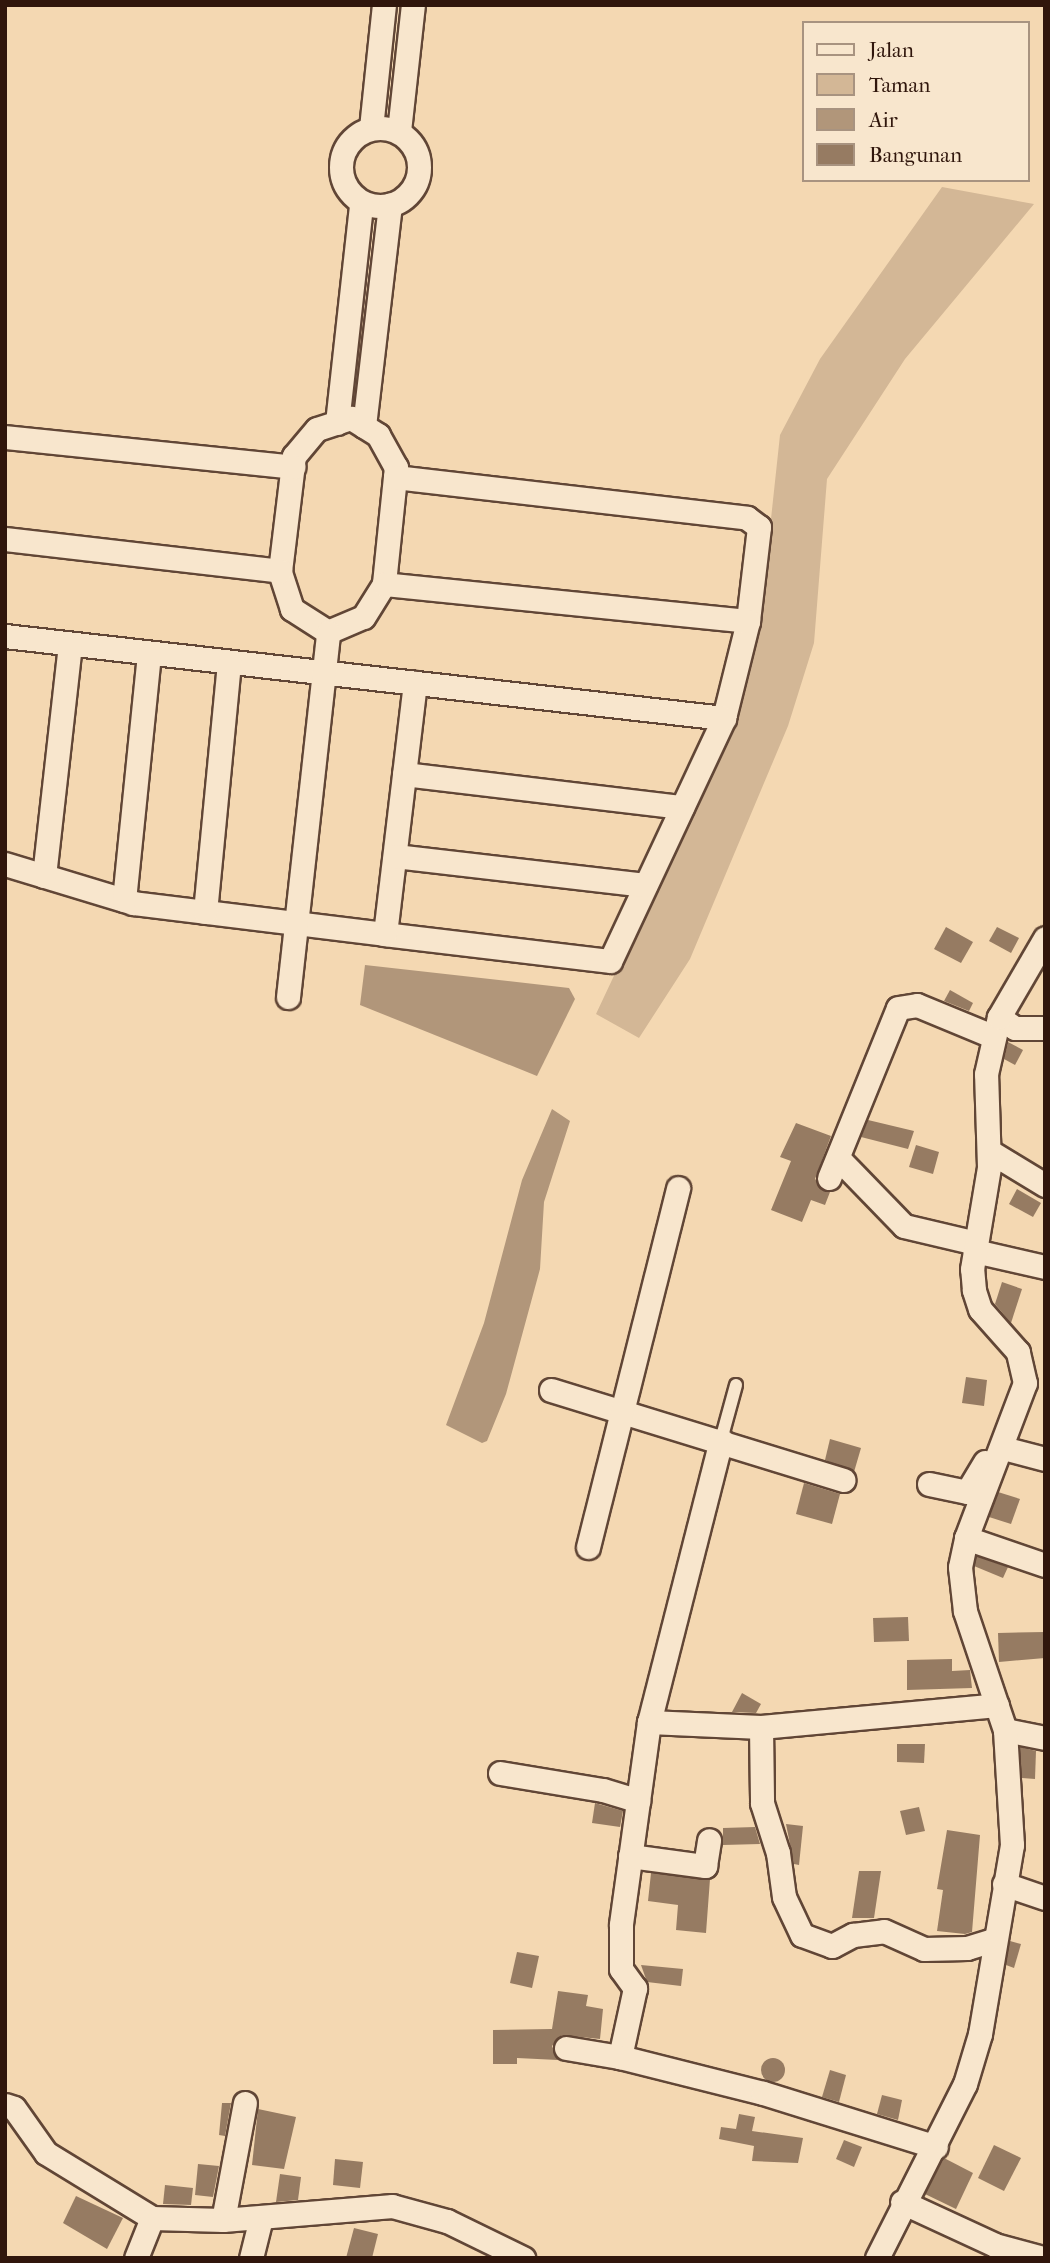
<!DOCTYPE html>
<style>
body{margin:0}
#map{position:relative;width:1050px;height:2263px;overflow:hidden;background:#f4d8b2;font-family:"IM FELL French Canon",serif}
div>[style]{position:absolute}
.green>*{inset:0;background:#d3b796}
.water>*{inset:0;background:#b1967a}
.building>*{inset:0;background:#967b62}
.round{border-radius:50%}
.roads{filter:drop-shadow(2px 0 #614636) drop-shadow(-2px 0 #614636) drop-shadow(0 2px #614636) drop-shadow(0 -2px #614636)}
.service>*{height:12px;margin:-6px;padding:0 6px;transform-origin:6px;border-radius:6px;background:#f8e6cd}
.minor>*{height:23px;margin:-11.5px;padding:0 11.5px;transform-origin:11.5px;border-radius:11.5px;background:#f8e6cd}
.minor>.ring{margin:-11.5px;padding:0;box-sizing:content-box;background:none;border:23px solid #f8e6cd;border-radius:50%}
span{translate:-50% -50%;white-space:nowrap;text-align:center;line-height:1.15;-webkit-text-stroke:6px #f8e6cd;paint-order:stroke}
.frame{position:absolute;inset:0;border:7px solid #30160c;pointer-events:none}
.legend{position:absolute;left:802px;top:21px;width:228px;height:161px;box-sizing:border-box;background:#f8e6cd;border:2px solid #a89380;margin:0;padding:9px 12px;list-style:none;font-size:21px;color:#30160c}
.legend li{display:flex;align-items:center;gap:14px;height:35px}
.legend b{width:35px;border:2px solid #a89380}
</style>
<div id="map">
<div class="green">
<div style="clip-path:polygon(942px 187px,1034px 204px,905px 359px,827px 479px,814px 643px,788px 726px,690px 959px,639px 1038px,596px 1014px,731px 727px,761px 612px,780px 435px,820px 359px)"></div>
</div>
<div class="water">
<div style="clip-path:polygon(365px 965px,569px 988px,575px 999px,537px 1076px,360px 1005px)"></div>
<div style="clip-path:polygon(552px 1109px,570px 1121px,544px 1202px,540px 1269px,506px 1394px,487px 1441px,482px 1443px,446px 1425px,484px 1323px,522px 1180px)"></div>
</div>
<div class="building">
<div style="clip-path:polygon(946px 927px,973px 942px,961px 963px,934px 949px)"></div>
<div style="clip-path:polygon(997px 927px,1019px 938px,1011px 953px,989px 941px)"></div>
<div style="clip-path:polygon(950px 990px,973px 1003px,969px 1011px,944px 1001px)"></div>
<div style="clip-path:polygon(1008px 1042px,1023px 1050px,1015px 1065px,1004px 1059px)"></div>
<div style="clip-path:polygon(868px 1120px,914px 1131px,908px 1149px,861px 1137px)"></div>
<div style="clip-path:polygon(796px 1123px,831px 1136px,815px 1179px,830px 1192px,825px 1205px,811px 1200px,802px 1222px,771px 1210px,791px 1161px,780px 1157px)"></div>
<div style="clip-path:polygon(916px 1145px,939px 1152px,933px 1174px,909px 1167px)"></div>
<div style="clip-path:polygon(1017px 1189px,1041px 1203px,1033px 1217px,1009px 1204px)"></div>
<div style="clip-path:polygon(1002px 1282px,1022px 1289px,1011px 1323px,995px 1304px)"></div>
<div style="clip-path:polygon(966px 1377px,987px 1380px,984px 1406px,962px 1403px)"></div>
<div style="clip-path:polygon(830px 1439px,861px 1448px,854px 1472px,825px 1460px)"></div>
<div style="clip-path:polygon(804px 1483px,840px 1494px,832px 1524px,796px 1514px)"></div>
<div style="clip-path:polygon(998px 1492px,1020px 1499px,1011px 1524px,989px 1517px)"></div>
<div style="clip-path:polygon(976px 1556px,1008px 1567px,1003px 1578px,974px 1566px)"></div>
<div style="clip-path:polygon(908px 1617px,909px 1641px,874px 1642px,873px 1618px)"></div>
<div style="clip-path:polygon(1045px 1632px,1045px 1658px,999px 1662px,998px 1633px)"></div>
<div style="clip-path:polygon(952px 1659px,952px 1671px,970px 1670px,972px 1688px,907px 1690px,907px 1660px)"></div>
<div style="clip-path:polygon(742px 1693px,761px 1704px,756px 1713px,732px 1712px)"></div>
<div style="clip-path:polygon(897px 1744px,925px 1744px,924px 1763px,897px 1762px)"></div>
<div style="clip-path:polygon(1020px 1747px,1036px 1751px,1035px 1779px,1022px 1778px)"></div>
<div style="clip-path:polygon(595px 1803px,623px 1811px,620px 1827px,592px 1823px)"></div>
<div style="clip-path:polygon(919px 1807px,925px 1831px,906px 1835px,900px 1811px)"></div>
<div style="clip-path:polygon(786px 1824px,803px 1826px,799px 1865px,794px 1864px)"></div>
<div style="clip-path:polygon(755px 1827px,760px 1844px,723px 1845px,723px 1828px)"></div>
<div style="clip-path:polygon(947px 1830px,980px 1835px,972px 1932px,965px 1934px,937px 1931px,943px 1890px,937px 1889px)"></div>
<div style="clip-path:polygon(859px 1871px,881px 1871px,874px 1918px,852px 1918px)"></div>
<div style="clip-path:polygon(651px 1873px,710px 1879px,706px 1933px,676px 1930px,678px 1905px,648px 1901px)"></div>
<div style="clip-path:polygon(1010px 1941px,1021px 1944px,1014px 1968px,1006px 1965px)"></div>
<div style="clip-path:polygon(517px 1952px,539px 1956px,532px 1988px,510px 1983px)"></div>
<div style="clip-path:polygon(641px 1965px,683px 1969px,681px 1986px,647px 1982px)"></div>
<div style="clip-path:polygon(558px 1991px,588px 1995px,586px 2006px,603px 2009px,600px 2039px,562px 2035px,552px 2046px,558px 2060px,517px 2058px,517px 2064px,493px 2064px,493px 2030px,552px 2029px)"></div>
<div class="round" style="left:761px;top:2058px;width:24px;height:24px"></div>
<div style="clip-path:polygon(830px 2070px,846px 2075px,839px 2102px,822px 2097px)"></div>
<div style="clip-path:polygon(882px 2095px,902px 2100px,898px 2120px,877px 2114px)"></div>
<div style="clip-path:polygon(222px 2103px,231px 2103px,225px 2136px,219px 2135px)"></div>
<div style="clip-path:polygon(258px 2109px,296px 2117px,284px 2169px,252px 2165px)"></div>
<div style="clip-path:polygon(739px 2114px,755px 2117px,752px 2131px,803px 2138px,798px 2163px,752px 2161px,754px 2146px,719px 2139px,721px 2127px,736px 2129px)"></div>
<div style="clip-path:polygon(844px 2140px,862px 2147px,854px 2167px,836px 2159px)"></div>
<div style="clip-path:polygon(994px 2145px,1021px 2158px,1004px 2191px,978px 2178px)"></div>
<div style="clip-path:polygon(944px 2158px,973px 2173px,956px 2209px,925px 2194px)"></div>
<div style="clip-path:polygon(335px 2159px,363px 2162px,360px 2188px,333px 2185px)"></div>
<div style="clip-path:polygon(198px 2164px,219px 2166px,213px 2197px,195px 2195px)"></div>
<div style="clip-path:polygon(280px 2174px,301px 2177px,298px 2200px,276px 2202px)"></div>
<div style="clip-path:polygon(165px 2185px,193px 2188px,191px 2205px,163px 2204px)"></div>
<div style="clip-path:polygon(76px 2196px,123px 2218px,107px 2249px,63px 2223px)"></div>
<div style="clip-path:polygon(354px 2228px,378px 2234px,372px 2258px,346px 2258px)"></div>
</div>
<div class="roads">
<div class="service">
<div style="left:721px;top:1440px;width:57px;rotate:-74.7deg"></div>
</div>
<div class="minor">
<div style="left:371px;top:128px;width:124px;rotate:-84deg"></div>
<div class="ring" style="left:341px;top:128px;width:55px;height:55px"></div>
<div style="left:399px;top:131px;width:127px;rotate:-83.7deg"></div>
<div style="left:351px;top:418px;width:32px;rotate:32deg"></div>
<div style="left:378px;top:435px;width:37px;rotate:61deg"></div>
<div style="left:396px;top:467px;width:118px;rotate:95.9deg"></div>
<div style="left:384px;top:584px;width:39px;rotate:122deg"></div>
<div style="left:363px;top:617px;width:38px;rotate:157deg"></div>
<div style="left:328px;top:632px;width:43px;rotate:-147.4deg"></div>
<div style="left:292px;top:609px;width:40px;rotate:-108deg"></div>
<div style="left:280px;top:571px;width:116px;rotate:-83.1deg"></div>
<div style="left:294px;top:456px;width:35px;rotate:-50deg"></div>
<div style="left:317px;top:429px;width:36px;rotate:-18deg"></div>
<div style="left:337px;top:423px;width:220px;rotate:-83.7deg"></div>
<div style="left:364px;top:426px;width:223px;rotate:-83.3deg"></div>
<div style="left:5px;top:437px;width:290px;rotate:5.9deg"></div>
<div style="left:395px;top:477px;width:354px;rotate:6.6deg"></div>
<div style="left:747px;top:518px;width:15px;rotate:37deg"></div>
<div style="left:759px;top:527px;width:95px;rotate:96.7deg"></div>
<div style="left:748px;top:621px;width:100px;rotate:103.9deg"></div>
<div style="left:724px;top:718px;width:268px;rotate:115.1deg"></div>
<div style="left:610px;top:961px;width:227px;rotate:-173.2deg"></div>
<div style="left:385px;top:934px;width:253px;rotate:-83.2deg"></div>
<div style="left:5px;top:539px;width:277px;rotate:6.6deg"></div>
<div style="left:384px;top:584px;width:366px;rotate:5.8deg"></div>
<div style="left:5px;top:636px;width:724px;rotate:6.51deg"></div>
<div style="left:404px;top:774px;width:280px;rotate:6.8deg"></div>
<div style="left:395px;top:856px;width:252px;rotate:6.6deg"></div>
<div style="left:5px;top:864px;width:134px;rotate:16.9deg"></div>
<div style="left:133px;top:903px;width:254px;rotate:7deg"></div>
<div style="left:44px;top:876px;width:233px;rotate:-83.6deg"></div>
<div style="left:124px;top:900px;width:248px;rotate:-84.2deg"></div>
<div style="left:205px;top:912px;width:251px;rotate:-84.5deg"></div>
<div style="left:288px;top:997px;width:367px;rotate:-83.7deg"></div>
<div style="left:999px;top:1017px;width:19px;rotate:35deg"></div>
<div style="left:1015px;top:1028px;width:30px"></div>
<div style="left:989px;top:1151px;width:66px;rotate:31.3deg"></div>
<div style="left:839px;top:1159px;width:93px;rotate:45.9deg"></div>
<div style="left:904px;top:1226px;width:74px;rotate:13.3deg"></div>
<div style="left:829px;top:1178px;width:183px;rotate:-67.9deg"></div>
<div style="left:898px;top:1008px;width:19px;rotate:-9deg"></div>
<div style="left:917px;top:1005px;width:81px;rotate:22.5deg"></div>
<div style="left:975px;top:1251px;width:72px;rotate:12.9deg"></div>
<div style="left:551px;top:1390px;width:306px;rotate:17.1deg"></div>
<div style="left:721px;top:1440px;width:291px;rotate:104.3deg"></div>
<div style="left:649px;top:1722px;width:205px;rotate:97.9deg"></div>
<div style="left:621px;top:1925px;width:44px;rotate:90deg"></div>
<div style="left:621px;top:1969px;width:24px;rotate:54deg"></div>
<div style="left:635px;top:1988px;width:71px;rotate:102.3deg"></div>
<div style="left:620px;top:2057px;width:147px;rotate:14.1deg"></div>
<div style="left:763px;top:2093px;width:181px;rotate:17.3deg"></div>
<div style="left:1003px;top:1448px;width:43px;rotate:14.7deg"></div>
<div style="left:929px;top:1484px;width:39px;rotate:12deg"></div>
<div style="left:967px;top:1492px;width:35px;rotate:-59deg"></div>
<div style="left:966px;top:1538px;width:83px;rotate:18.9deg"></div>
<div style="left:588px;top:1547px;width:370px;rotate:-75.9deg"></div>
<div style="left:649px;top:1722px;width:112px;rotate:2.6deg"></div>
<div style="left:761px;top:1727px;width:237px;rotate:-5.3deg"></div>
<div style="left:761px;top:1727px;width:76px;rotate:89.2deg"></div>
<div style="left:762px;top:1803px;width:52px;rotate:72.3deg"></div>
<div style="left:778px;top:1853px;width:44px;rotate:82.2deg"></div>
<div style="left:784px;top:1897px;width:42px;rotate:64.7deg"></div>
<div style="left:802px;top:1935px;width:32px;rotate:20deg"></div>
<div style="left:832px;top:1946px;width:24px;rotate:-28deg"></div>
<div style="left:853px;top:1935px;width:31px;rotate:-7deg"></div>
<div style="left:884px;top:1931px;width:44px;rotate:24.2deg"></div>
<div style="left:924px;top:1949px;width:43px;rotate:-1.3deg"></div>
<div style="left:967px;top:1948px;width:28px;rotate:-17deg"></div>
<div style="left:1005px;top:1730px;width:41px;rotate:11.3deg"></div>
<div style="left:500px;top:1773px;width:104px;rotate:9.4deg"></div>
<div style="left:603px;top:1790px;width:37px;rotate:17deg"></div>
<div style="left:630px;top:1856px;width:76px;rotate:7.6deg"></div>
<div style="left:705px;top:1866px;width:26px;rotate:-81deg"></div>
<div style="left:1004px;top:1884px;width:43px;rotate:18.9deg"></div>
<div style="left:566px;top:2048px;width:55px;rotate:9.5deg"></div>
<div style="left:5px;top:2105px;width:9px;rotate:18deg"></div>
<div style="left:14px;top:2108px;width:55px;rotate:54.6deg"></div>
<div style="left:46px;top:2153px;width:124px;rotate:31.5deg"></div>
<div style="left:152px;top:2218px;width:71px;rotate:1.6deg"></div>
<div style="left:223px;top:2220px;width:170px;rotate:-4.7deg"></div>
<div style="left:392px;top:2206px;width:57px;rotate:15.3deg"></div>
<div style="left:447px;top:2221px;width:85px;rotate:26deg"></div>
<div style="left:902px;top:2202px;width:102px;rotate:24.8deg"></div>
<div style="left:995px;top:2245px;width:50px;rotate:15.2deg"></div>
<div style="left:223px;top:2220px;width:119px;rotate:-79.4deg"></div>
<div style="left:136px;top:2258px;width:43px;rotate:-68.2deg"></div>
<div style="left:251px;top:2258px;width:41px;rotate:-76deg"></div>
<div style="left:877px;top:2258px;width:195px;rotate:-63.2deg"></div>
<div style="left:965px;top:2084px;width:52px;rotate:-73.3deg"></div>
<div style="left:980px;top:2034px;width:192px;rotate:-80.4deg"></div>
<div style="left:1012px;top:1845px;width:115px;rotate:-93.5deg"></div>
<div style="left:1005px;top:1730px;width:126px;rotate:-108.6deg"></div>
<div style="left:965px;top:1611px;width:44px;rotate:-96.5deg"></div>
<div style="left:960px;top:1567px;width:30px;rotate:-78deg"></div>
<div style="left:966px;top:1538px;width:166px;rotate:-69.2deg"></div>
<div style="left:1025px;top:1383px;width:32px;rotate:-103deg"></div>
<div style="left:1018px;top:1352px;width:57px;rotate:-131.5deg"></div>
<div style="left:980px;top:1309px;width:20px;rotate:-108deg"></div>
<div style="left:974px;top:1290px;width:21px;rotate:-95deg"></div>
<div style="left:972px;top:1269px;width:103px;rotate:-80.5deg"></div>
<div style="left:989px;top:1167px;width:93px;rotate:-91.8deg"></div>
<div style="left:986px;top:1074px;width:58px;rotate:-77.2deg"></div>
<div style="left:999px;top:1017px;width:91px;rotate:-59.8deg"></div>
</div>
</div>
<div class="frame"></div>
<ul class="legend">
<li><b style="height:9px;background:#f8e6cd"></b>Jalan</li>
<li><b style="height:19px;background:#d3b796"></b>Taman</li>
<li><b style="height:19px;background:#b1967a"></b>Air</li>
<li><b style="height:19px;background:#967b62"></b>Bangunan</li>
</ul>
</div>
